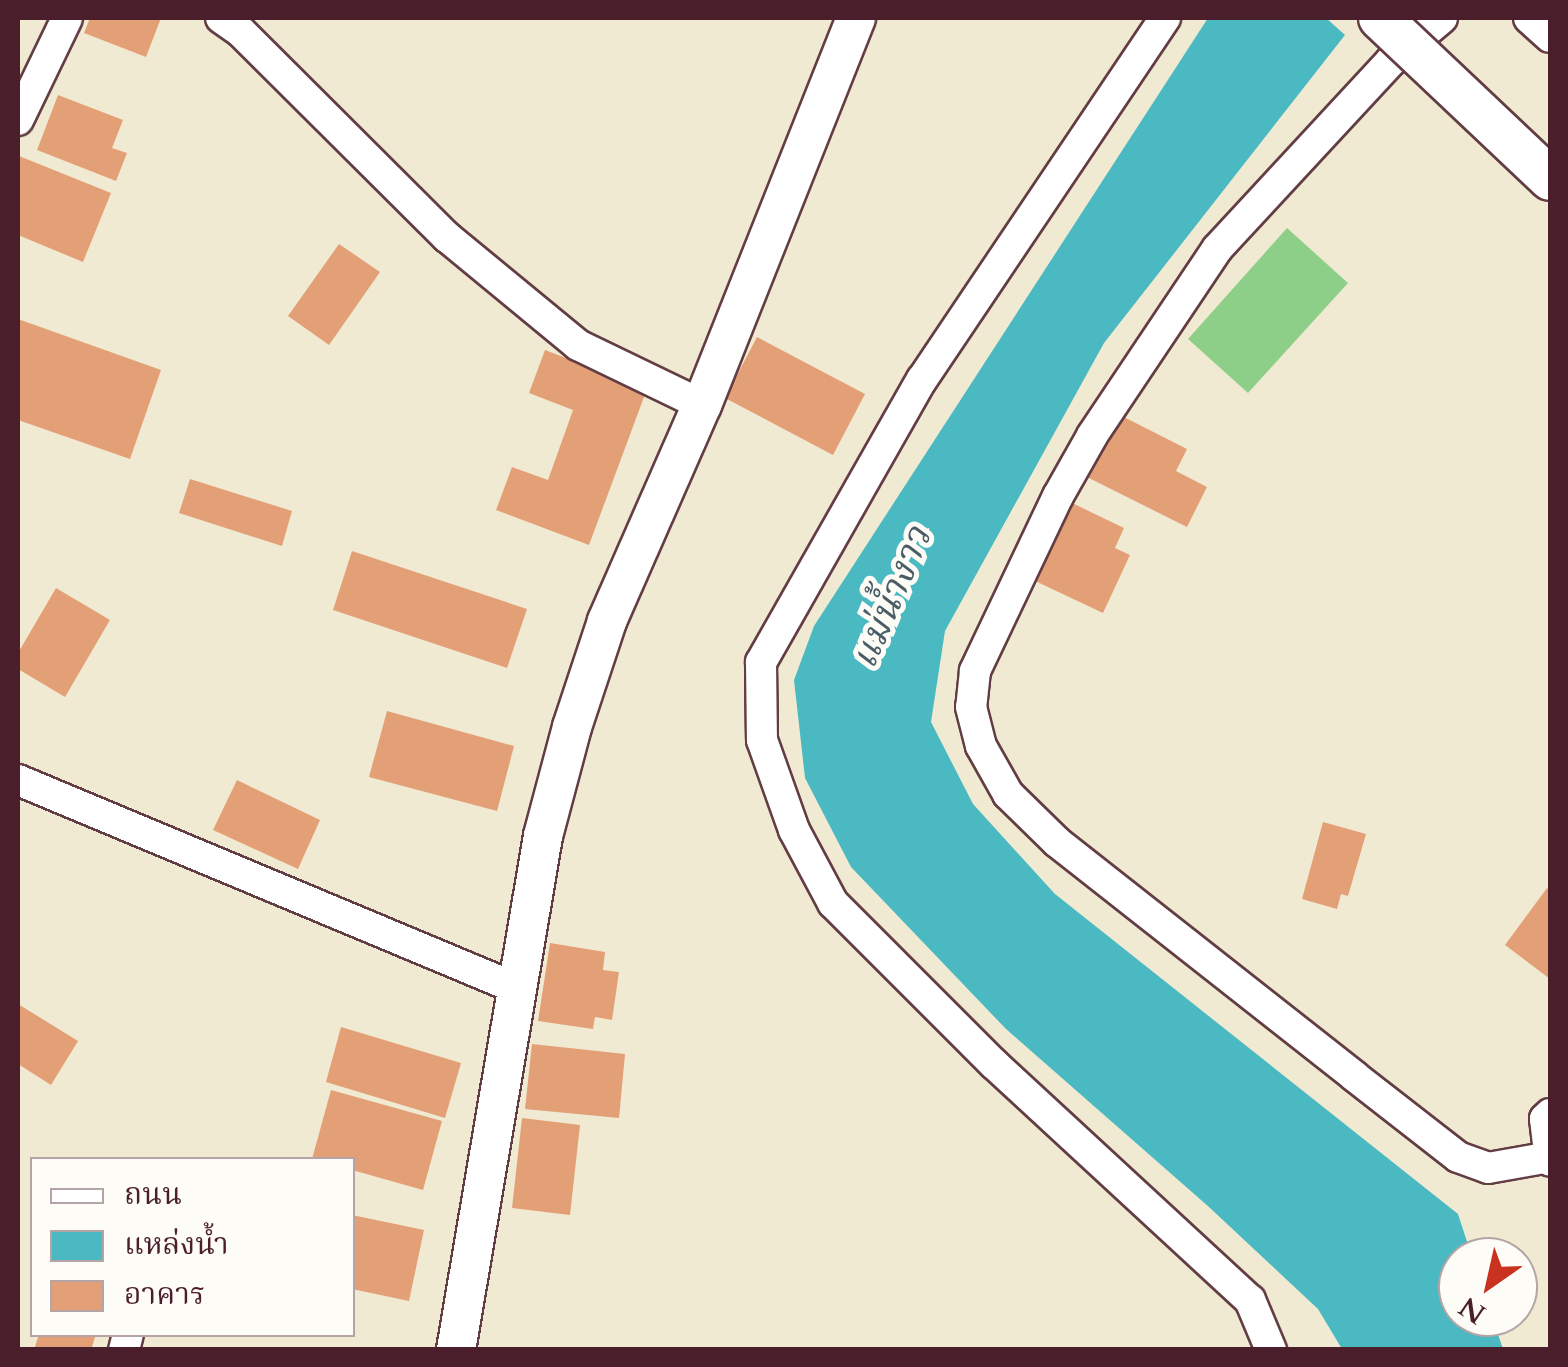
<!DOCTYPE html>
<meta charset="utf-8">
<style>
body{margin:0}
#map{position:relative;width:1568px;height:1367px;overflow:hidden;background:#f1ead2;font-family:Cardo,"Noto Serif Thai",serif}
div>[style]{position:absolute}
.green>*{inset:0;background:#8dcf88}
.water>*{inset:0;background:#4ab9c1}
.building>*{inset:0;background:#e3a077}
.roads{filter:drop-shadow(2px 0 #633d44) drop-shadow(-2px 0 #633d44) drop-shadow(0 2px #633d44) drop-shadow(0 -2px #633d44)}
.minor>*{height:30px;margin:-15px;padding:0 15px;transform-origin:15px;border-radius:15px;background:#fff}
.tertiary>*{height:38px;margin:-19px;padding:0 19px;transform-origin:19px;border-radius:19px;background:#fff}
.bridges{filter:drop-shadow(2px 0 #633d44) drop-shadow(-2px 0 #633d44) drop-shadow(0 2px #633d44) drop-shadow(0 -2px #633d44)}
.secondary-bridge>*{height:42px;margin:-21px;padding:0 21px;transform-origin:21px;border-radius:21px;background:#fff}
span{translate:-50% -50%;white-space:nowrap;text-align:center;line-height:1.15;-webkit-text-stroke:10px #fdfcf7;paint-order:stroke}
.water-label{font-size:38px;color:#4a5d67;font-style:italic}
.frame{position:absolute;inset:0;border:20px solid #4a1f2b;pointer-events:none}
.legend{position:absolute;left:30px;top:1157px;width:325px;height:180px;box-sizing:border-box;background:#fdfcf7;border:2px solid #b5a4a5;margin:0;padding:12px 18px;list-style:none;font-size:30px;color:#4a1f2b}
.legend li{display:flex;align-items:center;gap:20px;height:50px}
.legend b{width:50px;border:2px solid #b5a4a5}
.north{position:absolute;left:1438px;top:1237px;width:100px;height:100px;box-sizing:border-box;background:#fdfcf7;border:2px solid #b5a4a5;border-radius:50%;rotate:214deg;font-size:28px;font-weight:700;line-height:40px;text-align:center;color:#4a1f2b}
.north::after{content:'';display:block;margin:auto;width:35px;height:45px;background:#c8321e;clip-path:polygon(50% 0,100% 100%,50% 72%,0 100%)}
</style>
<div id="map">
<div class="green">
<div style="clip-path:polygon(1287px 228px,1348px 283px,1248px 393px,1188px 339px)"></div>
</div>
<div class="water">
<div style="clip-path:polygon(1208px 18px,1326px 18px,1345px 35px,1104px 343px,945px 631px,931px 722px,973px 804px,1055px 894px,1458px 1214px,1472px 1257px,1458px 1257px,1458px 1317px,1492px 1317px,1503px 1349px,1342px 1349px,1318px 1309px,1209px 1207px,1006px 1029px,851px 867px,805px 778px,794px 680px,814px 626px)"></div>
</div>
<div class="building">
<div style="clip-path:polygon(90px 18px,161px 18px,146px 57px,84px 33px)"></div>
<div style="clip-path:polygon(58px 95px,123px 120px,112px 148px,127px 153px,116px 181px,37px 150px)"></div>
<div style="clip-path:polygon(19px 156px,111px 193px,83px 262px,18px 235px)"></div>
<div style="clip-path:polygon(339px 244px,380px 272px,329px 345px,288px 316px)"></div>
<div style="clip-path:polygon(18px 319px,161px 370px,130px 459px,18px 420px)"></div>
<div style="clip-path:polygon(757px 337px,865px 394px,833px 455px,725px 398px)"></div>
<div style="clip-path:polygon(545px 350px,647px 389px,589px 545px,496px 510px,512px 467px,548px 480px,573px 410px,529px 393px)"></div>
<div style="clip-path:polygon(1112px 411px,1187px 449px,1176px 471px,1207px 487px,1187px 527px,1081px 474px)"></div>
<div style="clip-path:polygon(190px 479px,292px 511px,282px 546px,179px 513px)"></div>
<div style="clip-path:polygon(1070px 502px,1124px 528px,1115px 548px,1130px 555px,1103px 613px,1033px 580px)"></div>
<div style="clip-path:polygon(352px 551px,527px 609px,507px 668px,333px 610px)"></div>
<div style="clip-path:polygon(56px 588px,110px 620px,65px 697px,18px 669px,18px 653px)"></div>
<div style="clip-path:polygon(387px 711px,514px 746px,497px 811px,369px 777px)"></div>
<div style="clip-path:polygon(237px 780px,320px 820px,298px 869px,213px 830px)"></div>
<div style="clip-path:polygon(1323px 822px,1366px 834px,1348px 896px,1341px 894px,1337px 909px,1302px 899px)"></div>
<div style="clip-path:polygon(1547px 888px,1550px 891px,1550px 979px,1505px 945px)"></div>
<div style="clip-path:polygon(550px 943px,605px 952px,603px 970px,619px 972px,612px 1020px,595px 1017px,593px 1029px,538px 1021px)"></div>
<div style="clip-path:polygon(18px 1004px,78px 1041px,51px 1085px,18px 1064px)"></div>
<div style="clip-path:polygon(341px 1027px,461px 1063px,445px 1118px,326px 1082px)"></div>
<div style="clip-path:polygon(532px 1044px,625px 1054px,619px 1118px,525px 1109px)"></div>
<div style="clip-path:polygon(331px 1090px,442px 1121px,423px 1190px,352px 1170px,352px 1160px,312px 1159px)"></div>
<div style="clip-path:polygon(522px 1118px,580px 1125px,570px 1215px,512px 1208px)"></div>
<div style="clip-path:polygon(352px 1215px,424px 1230px,409px 1301px,352px 1289px)"></div>
<div style="clip-path:polygon(39px 1334px,96px 1334px,91px 1350px,34px 1350px)"></div>
</div>
<div class="roads">
<div class="minor">
<div style="left:221px;top:18px;width:24px;rotate:35deg"></div>
<div style="left:241px;top:32px;width:291px;rotate:44.9deg"></div>
<div style="left:447px;top:237px;width:170px;rotate:39.5deg"></div>
<div style="left:578px;top:345px;width:138px;rotate:25.8deg"></div>
<div style="left:1165px;top:18px;width:435px;rotate:123.9deg"></div>
<div style="left:922px;top:379px;width:326px;rotate:119.6deg"></div>
<div style="left:761px;top:662px;width:78px;rotate:89.3deg"></div>
<div style="left:762px;top:740px;width:96px;rotate:70.4deg"></div>
<div style="left:794px;top:830px;width:83px;rotate:61.9deg"></div>
<div style="left:833px;top:903px;width:228px;rotate:45deg"></div>
<div style="left:994px;top:1064px;width:348px;rotate:42.7deg"></div>
<div style="left:1250px;top:1300px;width:54px;rotate:67.2deg"></div>
<div style="left:1442px;top:18px;width:67px;rotate:139.9deg"></div>
<div style="left:1391px;top:61px;width:256px;rotate:132.8deg"></div>
<div style="left:1217px;top:249px;width:225px;rotate:123.8deg"></div>
<div style="left:1092px;top:436px;width:69px;rotate:119.5deg"></div>
<div style="left:1058px;top:496px;width:194px;rotate:115.4deg"></div>
<div style="left:975px;top:671px;width:36px;rotate:96deg"></div>
<div style="left:971px;top:707px;width:40px;rotate:75.6deg"></div>
<div style="left:981px;top:746px;width:55px;rotate:60.6deg"></div>
<div style="left:1008px;top:794px;width:69px;rotate:44.4deg"></div>
<div style="left:1057px;top:842px;width:378px;rotate:38.2deg"></div>
<div style="left:1354px;top:1076px;width:132px;rotate:37.9deg"></div>
<div style="left:1458px;top:1157px;width:32px;rotate:20deg"></div>
<div style="left:1488px;top:1168px;width:63px;rotate:-10.1deg"></div>
<div style="left:1529px;top:18px;width:28px;rotate:42deg"></div>
<div style="left:18px;top:120px;width:113px;rotate:-64.3deg"></div>
<div style="left:18px;top:780px;width:542px;rotate:22.68deg"></div>
<div style="left:1550px;top:1114px;width:7px;rotate:135deg"></div>
<div style="left:1545px;top:1119px;width:42px;rotate:83.2deg"></div>
<div style="left:124px;top:1350px;width:16px;rotate:-76deg"></div>
</div>
<div class="tertiary">
<div style="left:456px;top:1350px;width:521px;rotate:-80.39deg"></div>
<div style="left:543px;top:836px;width:113px;rotate:-75.1deg"></div>
<div style="left:572px;top:727px;width:112px;rotate:-71.7deg"></div>
<div style="left:607px;top:621px;width:236px;rotate:-66.3deg"></div>
<div style="left:702px;top:405px;width:417px;rotate:-68.3deg"></div>
</div>
</div>
<div class="bridges">
<div class="secondary-bridge">
<div style="left:1380px;top:18px;width:234px;rotate:43.4deg"></div>
</div>
</div>
<div class="water-label">
<span style="left:892px;top:598px;rotate:-67deg">แม่น้ำงาว</span>
</div>
<div class="frame"></div>
<ul class="legend">
<li><b style="height:12px;background:#fff"></b>ถนน</li>
<li><b style="height:28px;background:#4ab9c1"></b>แหล่งน้ำ</li>
<li><b style="height:28px;background:#e3a077"></b>อาคาร</li>
</ul>
<div class="north">N</div>
</div>
